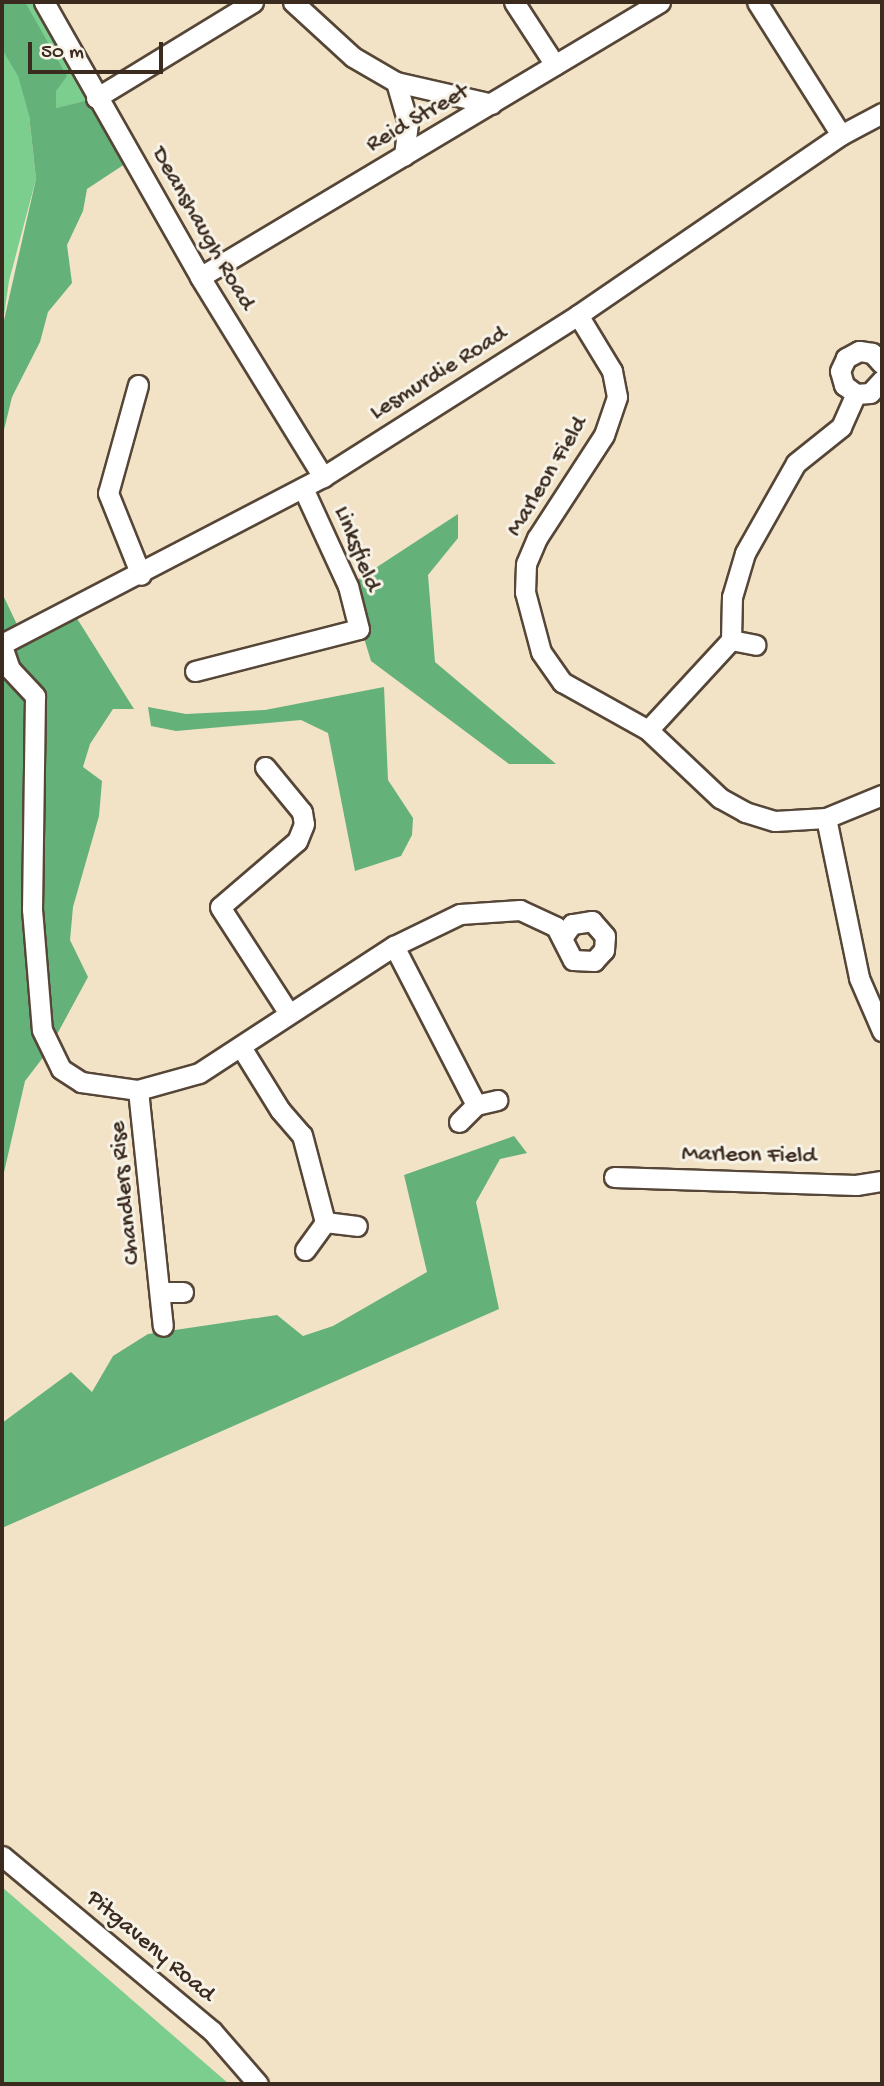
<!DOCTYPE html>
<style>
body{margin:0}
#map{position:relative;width:884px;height:2086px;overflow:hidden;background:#f2e2c6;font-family:"Gochi Hand",sans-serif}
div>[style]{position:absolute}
.green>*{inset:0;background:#7cce8f}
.forest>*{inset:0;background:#65b17a}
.roads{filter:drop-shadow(2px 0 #564637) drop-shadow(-2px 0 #564637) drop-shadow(0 2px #564637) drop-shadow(0 -2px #564637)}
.minor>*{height:19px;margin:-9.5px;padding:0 9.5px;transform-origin:9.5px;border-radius:9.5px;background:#fff}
span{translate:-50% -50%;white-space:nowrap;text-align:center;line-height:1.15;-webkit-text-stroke:6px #f7f3e8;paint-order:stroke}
.street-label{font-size:24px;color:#3b2a1e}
.frame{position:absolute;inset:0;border:4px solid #3b2a1e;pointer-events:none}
.scale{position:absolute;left:28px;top:42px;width:135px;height:32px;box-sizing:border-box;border:4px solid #3b2a1e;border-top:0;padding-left:9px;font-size:21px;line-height:24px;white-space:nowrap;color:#3b2a1e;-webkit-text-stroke:5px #f7f3e8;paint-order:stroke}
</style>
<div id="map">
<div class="green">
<div style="clip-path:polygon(2px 2px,44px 2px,96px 98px,29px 115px,36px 179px,9px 281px,2px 329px)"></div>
<div style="clip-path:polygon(2px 1887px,229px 2084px,2px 2084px)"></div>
</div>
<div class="forest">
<div style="clip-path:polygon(2px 2px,25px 2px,67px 76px,56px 91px,56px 108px,96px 98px,134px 158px,87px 189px,83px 211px,67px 245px,72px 283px,48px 312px,40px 342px,12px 397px,2px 438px,2px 329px,36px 179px,29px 115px,18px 76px,2px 49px)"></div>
<div style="clip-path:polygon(458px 514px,458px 538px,428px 575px,435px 662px,556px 764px,509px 764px,371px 661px,348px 586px)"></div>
<div style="clip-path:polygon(3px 595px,21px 633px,71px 609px,134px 709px,113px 709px,90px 744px,83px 767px,102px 781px,99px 816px,73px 907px,70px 940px,88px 977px,48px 1051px,25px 1081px,2px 1181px,2px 674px,9px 669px,2px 646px)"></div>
<div style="clip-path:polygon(384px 687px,388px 780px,413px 818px,412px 835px,401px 856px,355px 871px,328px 733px,301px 720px,176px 731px,151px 726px,148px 707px,186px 714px,265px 710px)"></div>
<div style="clip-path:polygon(514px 1136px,527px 1153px,500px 1159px,476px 1202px,499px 1309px,2px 1528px,2px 1423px,71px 1372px,92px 1392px,113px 1356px,148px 1334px,277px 1315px,303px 1336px,333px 1326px,427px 1272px,404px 1175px)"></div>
</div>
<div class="roads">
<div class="minor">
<div style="left:44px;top:2px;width:316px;rotate:60.4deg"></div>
<div style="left:200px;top:277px;width:235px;rotate:58.4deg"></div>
<div style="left:293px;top:2px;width:81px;rotate:42.5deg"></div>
<div style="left:353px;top:57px;width:50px;rotate:30.2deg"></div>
<div style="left:396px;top:82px;width:98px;rotate:12.9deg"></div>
<div style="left:514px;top:2px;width:75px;rotate:56.9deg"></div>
<div style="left:757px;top:2px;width:157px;rotate:57.7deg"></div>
<div style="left:396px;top:82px;width:43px;rotate:73.7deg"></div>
<div style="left:408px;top:123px;width:33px;rotate:97deg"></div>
<div style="left:96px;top:98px;width:184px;rotate:-31.4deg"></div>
<div style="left:200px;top:277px;width:536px;rotate:-30.87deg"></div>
<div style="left:578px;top:315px;width:66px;rotate:58.7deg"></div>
<div style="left:612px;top:371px;width:26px;rotate:79deg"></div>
<div style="left:617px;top:397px;width:40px;rotate:108.9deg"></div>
<div style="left:604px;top:435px;width:123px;rotate:123deg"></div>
<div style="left:537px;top:538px;width:28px;rotate:113deg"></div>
<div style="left:526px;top:564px;width:28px;rotate:92deg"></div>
<div style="left:525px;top:592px;width:62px;rotate:75.1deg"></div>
<div style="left:541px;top:652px;width:37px;rotate:55deg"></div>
<div style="left:562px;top:682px;width:98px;rotate:29.2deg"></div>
<div style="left:648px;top:730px;width:99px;rotate:43.4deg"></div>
<div style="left:720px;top:798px;width:29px;rotate:29deg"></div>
<div style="left:745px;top:812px;width:31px;rotate:17deg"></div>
<div style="left:775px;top:821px;width:51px;rotate:-3.4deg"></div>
<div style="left:826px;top:818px;width:163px;rotate:78.3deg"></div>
<div style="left:859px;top:978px;width:58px;rotate:66.5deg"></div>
<div style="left:882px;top:364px;width:15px;rotate:-132deg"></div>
<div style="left:872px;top:353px;width:13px;rotate:-171deg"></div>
<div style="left:859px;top:351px;width:15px;rotate:152deg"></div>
<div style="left:846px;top:358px;width:14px;rotate:115deg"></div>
<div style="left:840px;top:371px;width:15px;rotate:74deg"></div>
<div style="left:844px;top:385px;width:15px;rotate:37deg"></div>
<div style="left:856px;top:394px;width:14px;rotate:-4deg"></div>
<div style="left:870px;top:393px;width:18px;rotate:-47deg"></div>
<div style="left:138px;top:385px;width:112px;rotate:105.5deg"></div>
<div style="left:108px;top:493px;width:88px;rotate:68.1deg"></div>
<div style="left:731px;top:640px;width:25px;rotate:11deg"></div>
<div style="left:2px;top:644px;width:362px;rotate:-27.5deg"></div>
<div style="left:323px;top:477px;width:302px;rotate:-32.4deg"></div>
<div style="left:578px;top:315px;width:319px;rotate:-34.4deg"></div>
<div style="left:841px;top:135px;width:47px;rotate:-28.2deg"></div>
<div style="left:2px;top:646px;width:24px;rotate:71deg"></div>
<div style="left:10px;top:669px;width:37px;rotate:47deg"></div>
<div style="left:35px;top:696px;width:213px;rotate:90.8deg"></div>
<div style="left:32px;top:909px;width:121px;rotate:85.3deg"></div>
<div style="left:42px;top:1030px;width:43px;rotate:64deg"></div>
<div style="left:61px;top:1069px;width:24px;rotate:33deg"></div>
<div style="left:81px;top:1082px;width:58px;rotate:8deg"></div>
<div style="left:138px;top:1090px;width:63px;rotate:-15.6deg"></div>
<div style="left:199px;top:1073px;width:233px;rotate:-33.1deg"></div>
<div style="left:394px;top:946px;width:73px;rotate:-25.9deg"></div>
<div style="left:460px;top:914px;width:60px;rotate:-3.8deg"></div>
<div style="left:520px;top:910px;width:40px;rotate:25deg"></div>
<div style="left:556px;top:927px;width:37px;rotate:63deg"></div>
<div style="left:573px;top:960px;width:21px;rotate:3deg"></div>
<div style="left:594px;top:961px;width:15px;rotate:-48deg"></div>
<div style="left:604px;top:950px;width:14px;rotate:-86deg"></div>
<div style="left:605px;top:936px;width:20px;rotate:-131deg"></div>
<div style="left:592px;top:921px;width:20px;rotate:171deg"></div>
<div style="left:572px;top:924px;width:14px;rotate:126deg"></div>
<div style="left:195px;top:671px;width:169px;rotate:-14.4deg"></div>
<div style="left:359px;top:629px;width:44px;rotate:-104.3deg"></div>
<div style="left:348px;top:586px;width:108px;rotate:-114.7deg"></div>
<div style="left:648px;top:730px;width:122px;rotate:-47.3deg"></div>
<div style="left:731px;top:640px;width:43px;rotate:-88.7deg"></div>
<div style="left:732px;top:597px;width:46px;rotate:-73.5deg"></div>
<div style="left:745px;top:553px;width:103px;rotate:-60.5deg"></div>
<div style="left:796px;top:463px;width:58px;rotate:-38.7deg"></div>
<div style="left:841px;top:427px;width:36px;rotate:-66deg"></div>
<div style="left:265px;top:767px;width:58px;rotate:50.6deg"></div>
<div style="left:302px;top:812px;width:12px;rotate:81deg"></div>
<div style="left:304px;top:824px;width:18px;rotate:112deg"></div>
<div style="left:297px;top:841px;width:101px;rotate:139.4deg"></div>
<div style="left:220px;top:907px;width:125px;rotate:57.1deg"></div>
<div style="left:826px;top:818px;width:61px;rotate:-22.3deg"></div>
<div style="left:394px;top:946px;width:179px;rotate:62.7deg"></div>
<div style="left:476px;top:1105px;width:22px;rotate:-13deg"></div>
<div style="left:241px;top:1047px;width:74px;rotate:58.2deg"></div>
<div style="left:280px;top:1110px;width:33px;rotate:49deg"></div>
<div style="left:302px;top:1135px;width:90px;rotate:75.2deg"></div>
<div style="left:325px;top:1222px;width:32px;rotate:7deg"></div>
<div style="left:138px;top:1090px;width:237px;rotate:84deg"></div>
<div style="left:459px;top:1122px;width:24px;rotate:-45deg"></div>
<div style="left:614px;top:1177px;width:242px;rotate:1.9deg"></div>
<div style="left:856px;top:1185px;width:26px;rotate:-9deg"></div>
<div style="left:305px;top:1250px;width:34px;rotate:-54deg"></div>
<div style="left:161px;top:1292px;width:22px"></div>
<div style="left:2px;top:1856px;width:273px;rotate:39.8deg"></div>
<div style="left:212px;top:2031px;width:70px;rotate:49deg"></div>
</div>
</div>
<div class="street-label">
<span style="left:418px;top:119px;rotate:-30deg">Reid Street</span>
<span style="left:202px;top:229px;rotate:60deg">Deanshaugh Road</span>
<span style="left:439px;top:374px;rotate:-32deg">Lesmurdie Road</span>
<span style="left:548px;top:477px;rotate:-59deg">Marleon Field</span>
<span style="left:356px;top:549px;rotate:68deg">Linksfield</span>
<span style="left:749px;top:1156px;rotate:1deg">Marleon Field</span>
<span style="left:126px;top:1193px;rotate:-96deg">Chandlers Rise</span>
<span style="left:150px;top:1947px;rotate:40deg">Pitgaveny Road</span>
</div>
<div class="frame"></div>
<div class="scale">50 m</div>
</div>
